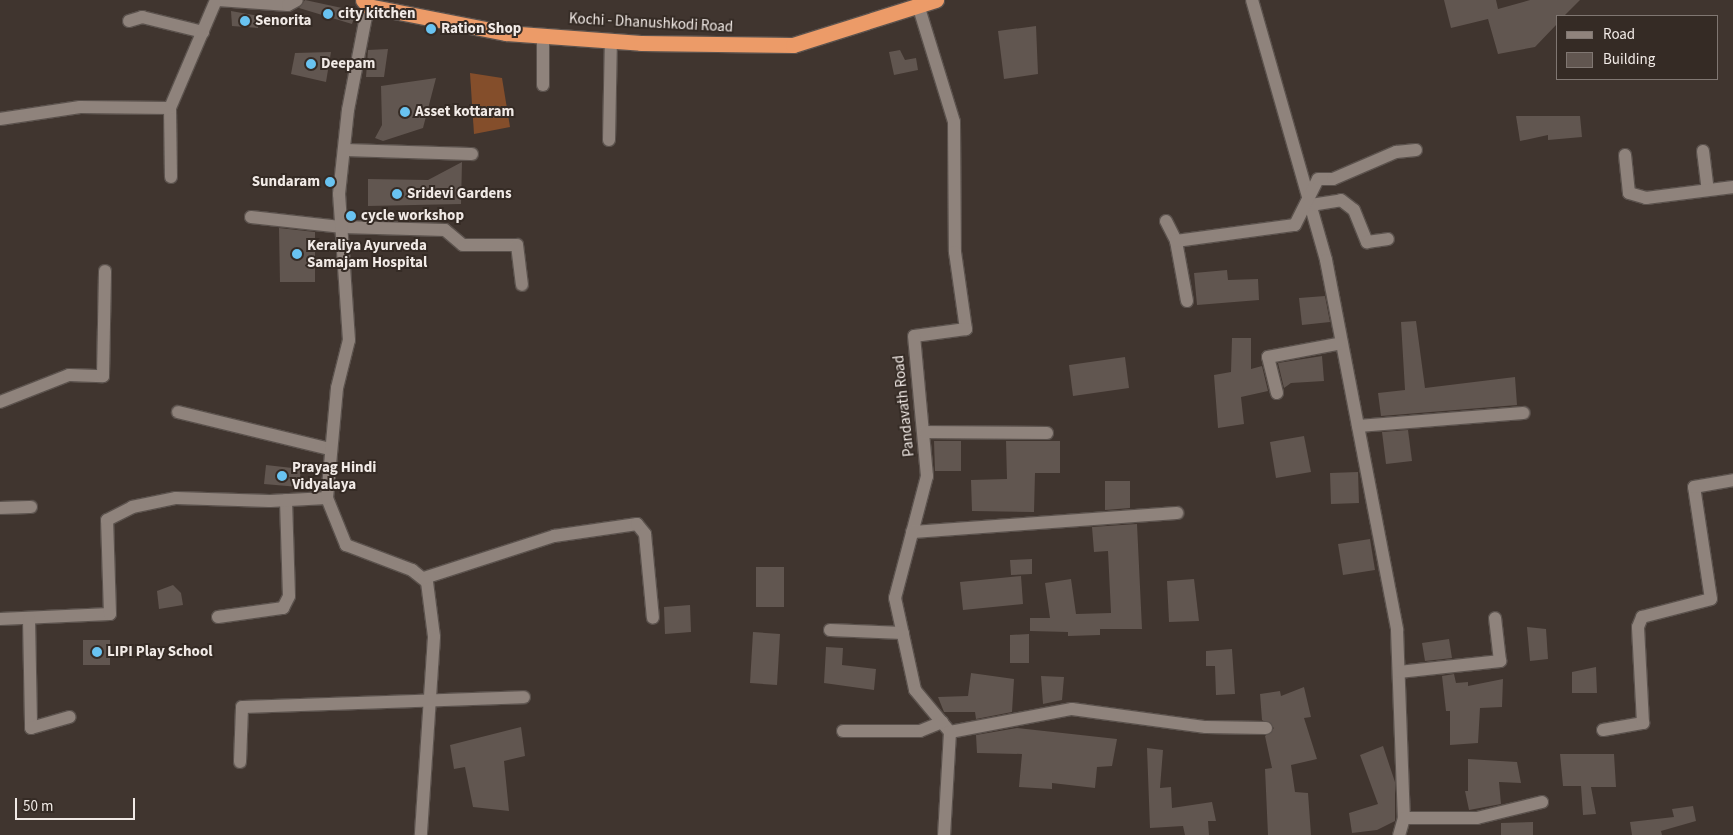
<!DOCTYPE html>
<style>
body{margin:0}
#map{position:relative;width:1733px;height:835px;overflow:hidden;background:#40352f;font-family:"Source Sans 3",sans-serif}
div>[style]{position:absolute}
.green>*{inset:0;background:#844e2b}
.building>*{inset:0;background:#615650}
.roads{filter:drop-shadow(1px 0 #5b524d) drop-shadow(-1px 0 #5b524d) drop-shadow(0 1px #5b524d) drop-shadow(0 -1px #5b524d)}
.minor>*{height:12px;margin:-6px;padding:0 6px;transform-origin:6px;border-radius:6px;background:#8f837c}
.highway>*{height:15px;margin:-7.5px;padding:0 7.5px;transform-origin:7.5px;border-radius:7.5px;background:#ec9b68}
.dots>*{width:14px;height:14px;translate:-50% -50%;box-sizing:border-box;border:2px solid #352b25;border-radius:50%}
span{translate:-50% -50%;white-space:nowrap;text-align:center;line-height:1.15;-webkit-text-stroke:4px #352b25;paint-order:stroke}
.poi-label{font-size:15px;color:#f1eae6;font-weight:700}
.left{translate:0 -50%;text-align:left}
.right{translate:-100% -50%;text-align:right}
.street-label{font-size:15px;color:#f1eae6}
.legend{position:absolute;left:1556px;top:15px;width:162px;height:65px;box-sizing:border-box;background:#352b25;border:1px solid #807772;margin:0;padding:6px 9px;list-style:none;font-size:15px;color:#f1eae6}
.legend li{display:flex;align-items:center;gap:10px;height:25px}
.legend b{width:25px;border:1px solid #807772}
.scale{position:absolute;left:15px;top:798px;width:120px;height:22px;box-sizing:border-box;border:2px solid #f1eae6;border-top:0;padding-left:6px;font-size:15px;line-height:18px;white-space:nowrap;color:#f1eae6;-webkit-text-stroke:4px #352b25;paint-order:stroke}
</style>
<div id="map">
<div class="green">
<div style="clip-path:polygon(470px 73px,502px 78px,510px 127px,474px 134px)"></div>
</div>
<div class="building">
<div style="clip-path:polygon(305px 0,356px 11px,352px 24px,299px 8px)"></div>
<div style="clip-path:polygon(1444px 0,1496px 0,1498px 9px,1530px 0,1580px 0,1564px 16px,1557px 16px,1557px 24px,1535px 47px,1498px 54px,1488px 19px,1451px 28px)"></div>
<div style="clip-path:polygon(231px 11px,259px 16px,258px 28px,232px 26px)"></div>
<div style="clip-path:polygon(1036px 26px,1038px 74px,1004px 79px,998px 31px)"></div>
<div style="clip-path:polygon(388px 49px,384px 77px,366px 77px,368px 50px)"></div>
<div style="clip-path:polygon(900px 50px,905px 60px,916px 58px,918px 70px,894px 75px,889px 52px)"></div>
<div style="clip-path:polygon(331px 52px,326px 82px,291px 74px,295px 53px)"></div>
<div style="clip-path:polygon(436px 78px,423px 128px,383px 141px,375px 138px,382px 125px,381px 86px)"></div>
<div style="clip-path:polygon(1516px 116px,1580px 116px,1582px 137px,1548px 140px,1548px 135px,1520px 141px)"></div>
<div style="clip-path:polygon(462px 162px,461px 204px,368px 206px,368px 179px,428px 180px)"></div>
<div style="clip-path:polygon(279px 228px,315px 232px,315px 282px,280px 282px)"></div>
<div style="clip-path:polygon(1227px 270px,1228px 280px,1258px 279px,1259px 300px,1197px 305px,1194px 273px)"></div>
<div style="clip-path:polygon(1325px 296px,1330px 322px,1302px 325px,1299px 298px)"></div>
<div style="clip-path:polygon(1416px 321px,1425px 388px,1515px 377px,1517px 405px,1381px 416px,1378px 393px,1405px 390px,1401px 322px)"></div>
<div style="clip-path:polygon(1232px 338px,1251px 338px,1251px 369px,1262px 366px,1268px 391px,1241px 397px,1244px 424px,1218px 428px,1214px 375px,1231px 372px)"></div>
<div style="clip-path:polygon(1322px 356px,1324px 381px,1291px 383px,1284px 388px,1278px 363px)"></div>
<div style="clip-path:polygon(1125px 357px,1129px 388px,1073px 396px,1069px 365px)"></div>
<div style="clip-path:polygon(1408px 430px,1412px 461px,1386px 464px,1382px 432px)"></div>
<div style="clip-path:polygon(1304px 436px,1311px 472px,1276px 478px,1270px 442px)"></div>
<div style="clip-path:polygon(934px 441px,961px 441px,961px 471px,935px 471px)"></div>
<div style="clip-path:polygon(1006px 441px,1060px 441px,1060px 473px,1035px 473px,1034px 512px,972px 511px,971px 480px,1007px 479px)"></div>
<div style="clip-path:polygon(266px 465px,301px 469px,299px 487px,264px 484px)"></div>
<div style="clip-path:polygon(1358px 472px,1359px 503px,1331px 504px,1330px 473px)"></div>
<div style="clip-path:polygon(1105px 481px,1130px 481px,1130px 508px,1105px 510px)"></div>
<div style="clip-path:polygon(1137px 524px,1142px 629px,1100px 629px,1100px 635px,1068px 636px,1068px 632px,1030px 631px,1030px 618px,1050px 618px,1045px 583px,1071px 579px,1076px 614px,1111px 613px,1108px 551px,1094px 552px,1092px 527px)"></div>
<div style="clip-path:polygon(1370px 539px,1375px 570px,1343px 575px,1338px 544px)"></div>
<div style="clip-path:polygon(1032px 559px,1032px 574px,1011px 575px,1010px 560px)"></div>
<div style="clip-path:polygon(756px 567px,784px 567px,784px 607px,756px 607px)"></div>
<div style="clip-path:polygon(1021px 576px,1023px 604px,963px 610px,960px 582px)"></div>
<div style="clip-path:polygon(1194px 579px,1199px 621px,1169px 622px,1167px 581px)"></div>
<div style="clip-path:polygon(173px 585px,181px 593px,183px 605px,159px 609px,157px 591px)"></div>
<div style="clip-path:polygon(690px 605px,691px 632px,665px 634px,664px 607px)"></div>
<div style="clip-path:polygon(1527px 627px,1546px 629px,1548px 659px,1530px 661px)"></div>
<div style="clip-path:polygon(753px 632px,780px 634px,777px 685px,750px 683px)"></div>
<div style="clip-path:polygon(1029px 634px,1029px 663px,1010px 663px,1010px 635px)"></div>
<div style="clip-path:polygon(1449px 639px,1452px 658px,1425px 661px,1422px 643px)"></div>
<div style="clip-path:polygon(83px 640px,110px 640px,110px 665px,83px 665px)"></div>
<div style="clip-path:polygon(826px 647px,843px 648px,842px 665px,876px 669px,874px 690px,824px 683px)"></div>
<div style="clip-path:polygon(1232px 649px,1235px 694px,1216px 695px,1215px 666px,1206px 666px,1206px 651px)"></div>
<div style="clip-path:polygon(1596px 667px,1597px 693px,1572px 693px,1572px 672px)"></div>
<div style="clip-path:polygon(971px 673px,1014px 679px,1012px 712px,976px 719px,975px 712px,944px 712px,938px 697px,968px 696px)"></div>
<div style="clip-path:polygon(1454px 674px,1456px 683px,1468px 682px,1468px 686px,1503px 679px,1502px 707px,1480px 708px,1478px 743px,1450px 745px,1450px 711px,1446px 711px,1442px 676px)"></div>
<div style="clip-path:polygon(1041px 676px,1064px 677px,1062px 700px,1043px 704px)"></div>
<div style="clip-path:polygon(1304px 687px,1311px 717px,1304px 718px,1317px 759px,1291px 765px,1295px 792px,1308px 793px,1311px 835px,1268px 835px,1265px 769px,1272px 768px,1265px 736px,1274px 728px,1262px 720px,1260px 694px,1280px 691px,1281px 696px)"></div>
<div style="clip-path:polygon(521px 727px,525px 756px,504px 761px,509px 811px,473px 807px,465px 767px,454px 769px,450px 745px)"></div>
<div style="clip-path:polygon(1017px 728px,1117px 739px,1112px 766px,1097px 767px,1095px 788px,1052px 783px,1052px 789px,1019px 787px,1022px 754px,977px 753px,976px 735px)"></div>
<div style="clip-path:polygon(1383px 746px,1395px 782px,1395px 821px,1377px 830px,1352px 833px,1349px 813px,1378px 804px,1360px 755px)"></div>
<div style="clip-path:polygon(1147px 748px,1163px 750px,1160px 788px,1171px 787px,1172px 808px,1212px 802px,1216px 821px,1208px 821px,1209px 835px,1185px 835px,1183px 826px,1150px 828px)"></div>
<div style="clip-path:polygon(1560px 754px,1614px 754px,1616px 787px,1591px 787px,1596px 814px,1583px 815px,1581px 786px,1563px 786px)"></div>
<div style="clip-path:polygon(1468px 759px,1517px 762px,1521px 783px,1499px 782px,1501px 804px,1469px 810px,1465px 791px,1468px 791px)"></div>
<div style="clip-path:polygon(1693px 806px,1696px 821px,1661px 831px,1662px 835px,1632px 835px,1630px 822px,1674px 817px,1672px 809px)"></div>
<div style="clip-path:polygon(1533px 822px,1533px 835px,1501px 835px,1501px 823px)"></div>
</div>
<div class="roads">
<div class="minor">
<div style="left:218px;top:0;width:70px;rotate:4.1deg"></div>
<div style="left:288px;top:5px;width:10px;rotate:-29deg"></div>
<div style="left:1252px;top:0;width:270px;rotate:74.1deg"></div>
<div style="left:1326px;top:260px;width:377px;rotate:79.1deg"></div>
<div style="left:1397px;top:630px;width:188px;rotate:87.9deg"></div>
<div style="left:1404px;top:818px;width:18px;rotate:106deg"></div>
<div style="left:919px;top:8px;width:119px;rotate:72.9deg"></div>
<div style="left:954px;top:122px;width:130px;rotate:89.6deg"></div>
<div style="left:955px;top:252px;width:78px;rotate:81.9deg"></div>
<div style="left:966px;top:329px;width:52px;rotate:172.3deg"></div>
<div style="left:914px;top:336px;width:141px;rotate:84.7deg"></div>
<div style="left:927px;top:476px;width:126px;rotate:104.7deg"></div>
<div style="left:895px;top:598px;width:94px;rotate:77.7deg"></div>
<div style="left:915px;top:690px;width:55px;rotate:50.2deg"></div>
<div style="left:950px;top:732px;width:103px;rotate:93.3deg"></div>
<div style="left:129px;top:21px;width:14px;rotate:-17deg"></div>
<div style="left:142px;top:17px;width:63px;rotate:13.8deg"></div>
<div style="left:543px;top:85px;width:49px;rotate:-90deg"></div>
<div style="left:170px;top:108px;width:69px;rotate:89.2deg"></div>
<div style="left:0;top:119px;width:81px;rotate:-8.5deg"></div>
<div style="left:80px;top:107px;width:90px;rotate:0.6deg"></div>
<div style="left:170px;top:108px;width:117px;rotate:-66.9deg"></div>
<div style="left:609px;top:140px;width:100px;rotate:-88.9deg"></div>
<div style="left:344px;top:150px;width:128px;rotate:1.8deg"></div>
<div style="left:1703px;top:151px;width:39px;rotate:83deg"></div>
<div style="left:1625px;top:155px;width:38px;rotate:84deg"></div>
<div style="left:1629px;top:193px;width:18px;rotate:16deg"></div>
<div style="left:1646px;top:198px;width:88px;rotate:-7.2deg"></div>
<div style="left:1311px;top:205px;width:30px;rotate:-9deg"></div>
<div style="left:1341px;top:200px;width:16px;rotate:38deg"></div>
<div style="left:1354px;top:210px;width:35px;rotate:68deg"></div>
<div style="left:1367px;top:242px;width:21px;rotate:-8deg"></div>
<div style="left:251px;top:217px;width:92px;rotate:6.3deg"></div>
<div style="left:342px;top:227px;width:103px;rotate:1.7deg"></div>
<div style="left:445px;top:230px;width:23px;rotate:40deg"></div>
<div style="left:463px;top:245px;width:54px"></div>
<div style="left:517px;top:245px;width:40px;rotate:82.9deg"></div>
<div style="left:1166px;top:221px;width:22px;rotate:63deg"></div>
<div style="left:1187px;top:301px;width:61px;rotate:-100.4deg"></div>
<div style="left:1176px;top:241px;width:120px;rotate:-7.7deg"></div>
<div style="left:1295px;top:225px;width:51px;rotate:-63.4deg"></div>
<div style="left:1318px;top:179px;width:15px"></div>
<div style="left:1333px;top:179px;width:69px;rotate:-23.2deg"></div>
<div style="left:1396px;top:152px;width:20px;rotate:-6deg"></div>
<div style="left:1277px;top:393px;width:37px;rotate:-104deg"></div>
<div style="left:1268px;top:357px;width:75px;rotate:-10.7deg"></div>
<div style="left:0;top:402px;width:74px;rotate:-21.4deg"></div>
<div style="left:69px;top:375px;width:34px;rotate:2deg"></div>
<div style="left:103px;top:376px;width:105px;rotate:-88.9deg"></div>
<div style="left:178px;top:412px;width:156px;rotate:13.7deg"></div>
<div style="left:1358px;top:426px;width:166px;rotate:-4.5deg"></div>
<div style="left:925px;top:432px;width:122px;rotate:0.5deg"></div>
<div style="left:327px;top:498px;width:51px;rotate:68deg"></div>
<div style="left:346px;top:545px;width:71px;rotate:20.7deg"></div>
<div style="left:412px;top:570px;width:19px;rotate:39deg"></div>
<div style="left:427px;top:582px;width:55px;rotate:82.7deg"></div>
<div style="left:434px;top:637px;width:198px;rotate:93.8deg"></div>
<div style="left:0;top:508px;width:31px;rotate:-2deg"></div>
<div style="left:912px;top:532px;width:266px;rotate:-4.1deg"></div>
<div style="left:424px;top:578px;width:137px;rotate:-17.9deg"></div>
<div style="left:554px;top:536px;width:84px;rotate:-8.2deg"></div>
<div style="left:637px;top:524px;width:13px;rotate:51deg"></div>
<div style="left:645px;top:534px;width:84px;rotate:84.6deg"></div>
<div style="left:218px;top:617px;width:66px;rotate:-7.9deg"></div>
<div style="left:283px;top:608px;width:13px;rotate:-63deg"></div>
<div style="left:289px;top:596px;width:96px;rotate:-91.8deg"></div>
<div style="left:0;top:619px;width:110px;rotate:-2.6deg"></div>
<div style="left:110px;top:614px;width:94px;rotate:-91.8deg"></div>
<div style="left:107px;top:520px;width:28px;rotate:-27deg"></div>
<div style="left:132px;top:507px;width:45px;rotate:-11.6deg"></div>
<div style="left:176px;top:498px;width:94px;rotate:1.8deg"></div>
<div style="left:270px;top:501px;width:57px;rotate:-3deg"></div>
<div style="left:327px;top:498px;width:110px;rotate:-84.8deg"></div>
<div style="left:337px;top:388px;width:49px;rotate:-76deg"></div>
<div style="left:349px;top:340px;width:146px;rotate:-93.9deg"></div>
<div style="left:339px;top:194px;width:84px;rotate:-83.9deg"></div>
<div style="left:348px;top:110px;width:106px;rotate:-79.1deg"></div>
<div style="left:29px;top:619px;width:109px;rotate:88.9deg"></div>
<div style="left:31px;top:728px;width:40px;rotate:-16deg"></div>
<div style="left:830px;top:630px;width:73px;rotate:2.4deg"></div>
<div style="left:1399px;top:672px;width:102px;rotate:-6.2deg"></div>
<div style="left:1500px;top:661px;width:43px;rotate:-96.6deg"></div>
<div style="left:1603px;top:730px;width:41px;rotate:-9.9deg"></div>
<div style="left:1643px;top:723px;width:96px;rotate:-93deg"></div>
<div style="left:1638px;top:627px;width:11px;rotate:-68deg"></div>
<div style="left:1642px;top:617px;width:71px;rotate:-14.6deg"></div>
<div style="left:1711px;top:599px;width:113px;rotate:-98.6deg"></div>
<div style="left:1694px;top:487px;width:40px;rotate:-10deg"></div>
<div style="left:843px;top:731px;width:77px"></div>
<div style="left:920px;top:731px;width:24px;rotate:-22deg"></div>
<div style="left:950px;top:732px;width:124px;rotate:-10.7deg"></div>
<div style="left:1072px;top:709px;width:135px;rotate:7.7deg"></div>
<div style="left:1206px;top:727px;width:60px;rotate:1deg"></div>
<div style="left:240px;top:762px;width:55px;rotate:-87.9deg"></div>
<div style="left:242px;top:707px;width:282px;rotate:-2deg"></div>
<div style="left:1404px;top:818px;width:73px"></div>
<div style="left:1477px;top:818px;width:67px;rotate:-13.8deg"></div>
</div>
<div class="highway">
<div style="left:363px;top:0;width:8px;rotate:50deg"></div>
<div style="left:368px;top:6px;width:141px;rotate:11.1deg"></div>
<div style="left:506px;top:33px;width:135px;rotate:4.2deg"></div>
<div style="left:641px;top:43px;width:152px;rotate:0.8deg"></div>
<div style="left:793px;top:45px;width:150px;rotate:-17.5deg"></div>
</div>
</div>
<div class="dots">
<div style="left:328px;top:14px;background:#69c3f1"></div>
<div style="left:245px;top:21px;background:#69c3f1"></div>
<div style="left:431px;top:29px;background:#69c3f1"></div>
<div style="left:311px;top:64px;background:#69c3f1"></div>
<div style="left:405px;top:112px;background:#69c3f1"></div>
<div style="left:330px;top:182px;background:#69c3f1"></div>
<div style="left:397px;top:194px;background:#69c3f1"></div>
<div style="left:351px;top:216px;background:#69c3f1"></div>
<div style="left:297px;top:254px;background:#69c3f1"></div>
<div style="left:282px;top:476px;background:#69c3f1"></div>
<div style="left:97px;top:652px;background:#69c3f1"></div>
</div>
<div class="poi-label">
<span class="left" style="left:338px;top:14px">city kitchen</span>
<span class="left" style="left:255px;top:21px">Senorita</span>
<span class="left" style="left:441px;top:29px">Ration Shop</span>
<span class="left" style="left:321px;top:64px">Deepam</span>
<span class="left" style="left:415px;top:112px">Asset kottaram</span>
<span class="right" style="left:320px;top:182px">Sundaram</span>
<span class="left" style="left:407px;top:194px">Sridevi Gardens</span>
<span class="left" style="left:361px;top:216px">cycle workshop</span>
<span class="left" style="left:307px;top:254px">Keraliya Ayurveda<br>Samajam Hospital</span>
<span class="left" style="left:292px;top:476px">Prayag Hindi<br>Vidyalaya</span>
<span class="left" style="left:107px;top:652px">LIPI Play School</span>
</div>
<div class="street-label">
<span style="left:651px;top:23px;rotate:3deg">Kochi - Dhanushkodi Road</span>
<span style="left:904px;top:406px;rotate:-96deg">Pandavath Road</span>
</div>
<ul class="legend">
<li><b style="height:6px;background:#8f837c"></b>Road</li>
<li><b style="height:14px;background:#615650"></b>Building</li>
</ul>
<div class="scale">50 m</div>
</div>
